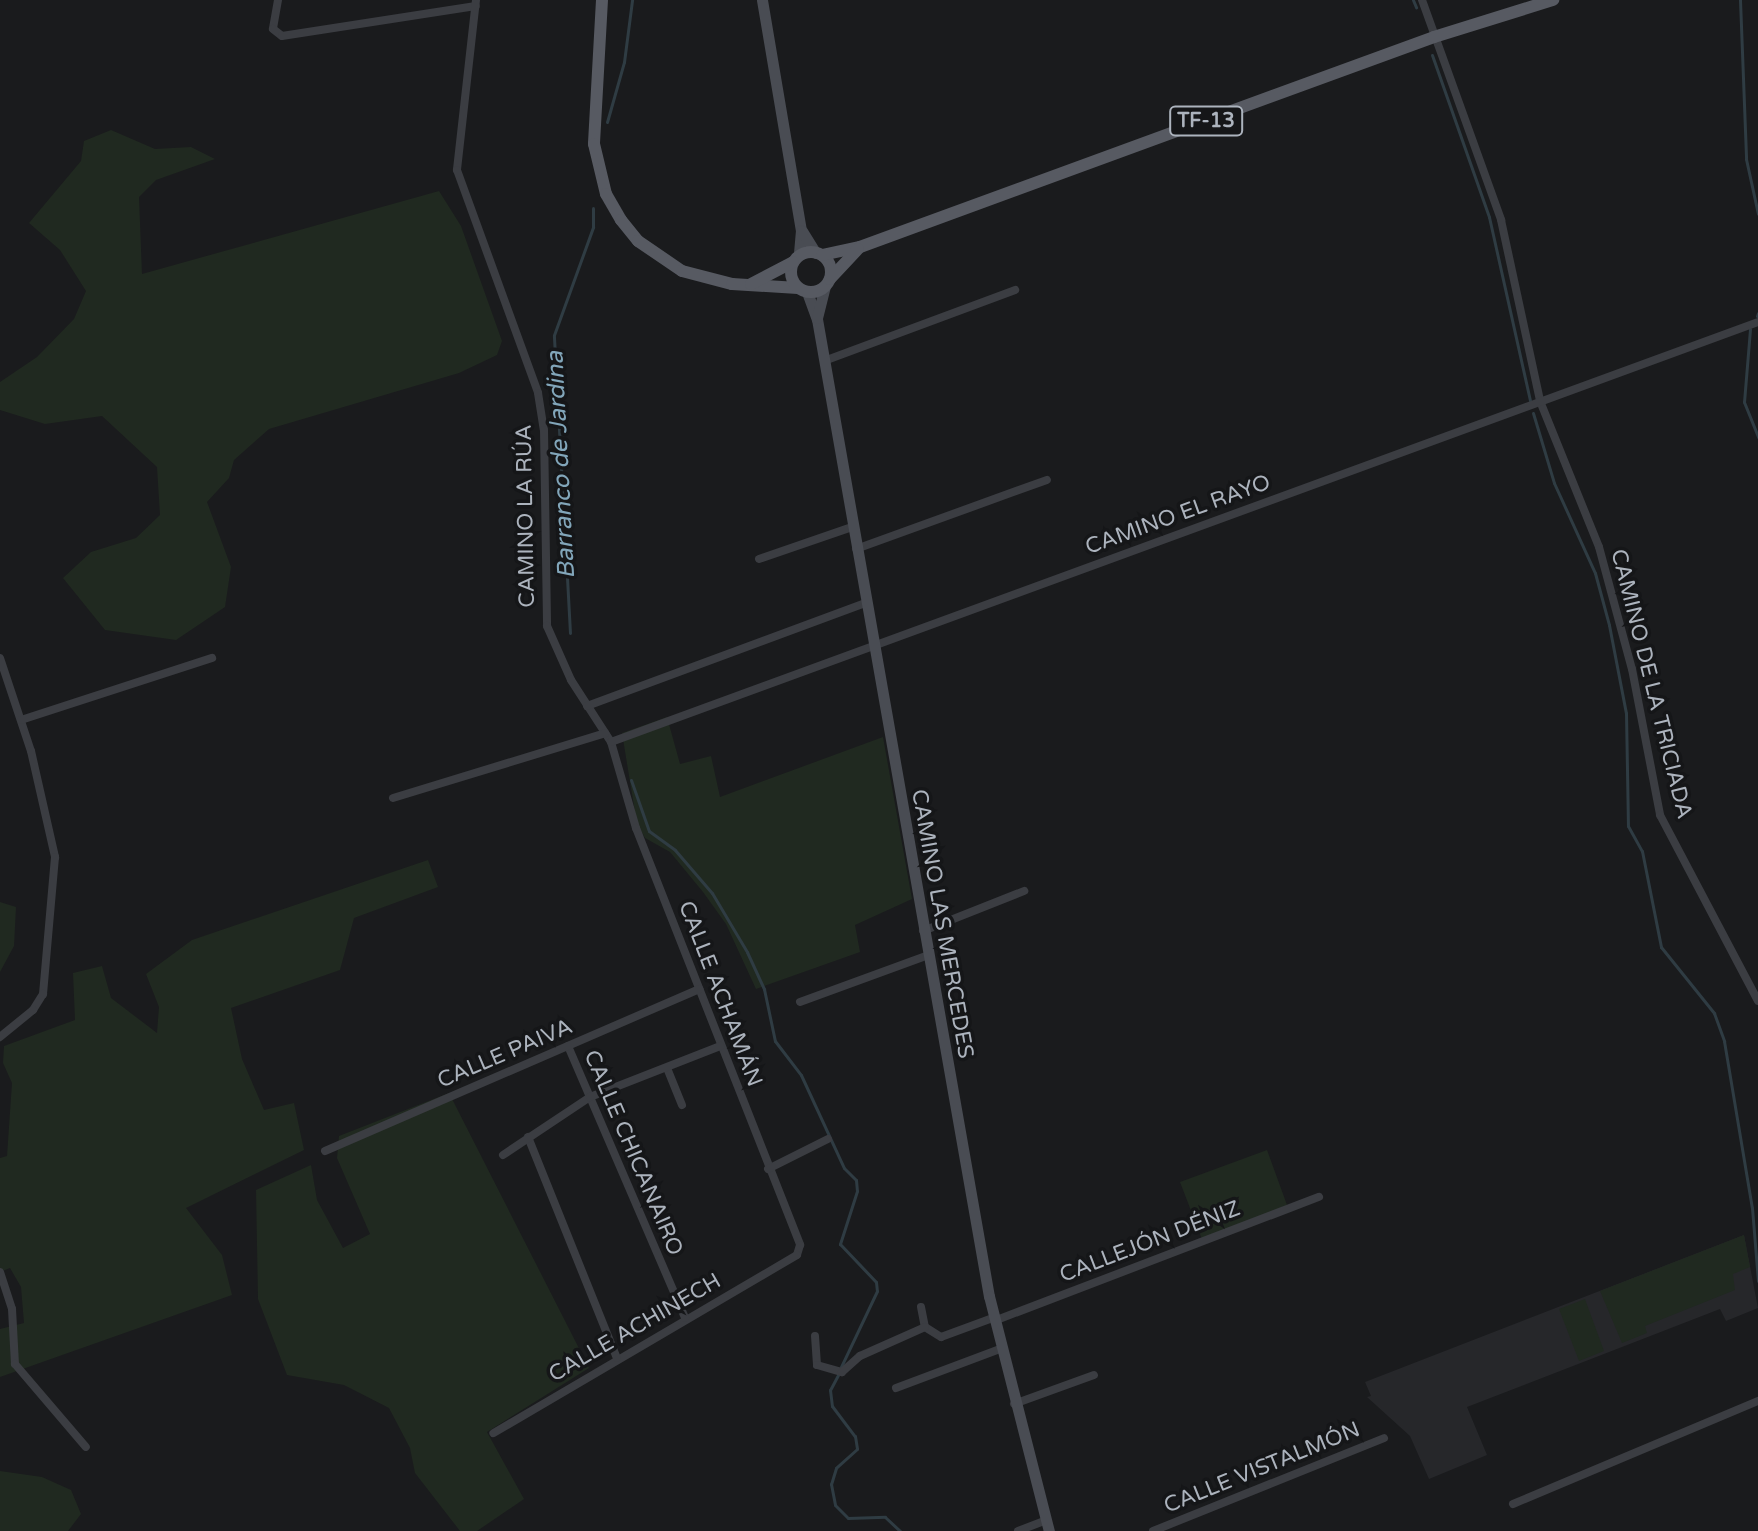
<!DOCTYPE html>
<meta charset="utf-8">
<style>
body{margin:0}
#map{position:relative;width:1758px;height:1531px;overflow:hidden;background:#1a1b1d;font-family:"Varela Round",sans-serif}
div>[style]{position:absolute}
.built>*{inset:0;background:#26272a}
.green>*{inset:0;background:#202920}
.stream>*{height:3px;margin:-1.5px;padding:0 1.5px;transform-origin:1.5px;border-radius:1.5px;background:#2f3c43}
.street>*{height:8px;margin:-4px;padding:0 4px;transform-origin:4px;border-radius:4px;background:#3b3d42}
.secondary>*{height:11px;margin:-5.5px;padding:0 5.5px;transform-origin:5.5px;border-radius:5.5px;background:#494c53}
.primary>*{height:12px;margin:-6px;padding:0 6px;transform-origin:6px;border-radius:6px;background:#575a62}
.primary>.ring{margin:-6px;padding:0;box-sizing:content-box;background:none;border:12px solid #575a62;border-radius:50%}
span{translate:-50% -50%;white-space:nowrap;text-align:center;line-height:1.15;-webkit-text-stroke:7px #151618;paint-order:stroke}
.shield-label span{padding:2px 6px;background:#151618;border:2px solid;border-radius:6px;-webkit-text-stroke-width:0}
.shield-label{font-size:20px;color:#acb3bd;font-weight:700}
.street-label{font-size:22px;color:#acb3bd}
.water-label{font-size:24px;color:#82a6ba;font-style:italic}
</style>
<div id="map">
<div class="built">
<div style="clip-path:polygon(1744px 1235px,1758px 1308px,1726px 1321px,1720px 1309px,1467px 1407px,1487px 1455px,1429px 1479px,1410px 1436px,1367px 1397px,1371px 1396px,1365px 1382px)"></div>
</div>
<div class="green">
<div style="clip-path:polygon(111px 130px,155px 149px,191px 147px,215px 159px,156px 180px,139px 197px,142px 274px,439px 191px,461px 226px,502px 341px,497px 355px,459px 373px,269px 429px,234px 460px,229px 478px,207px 502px,231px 567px,225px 607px,176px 640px,105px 630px,63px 578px,91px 552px,136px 538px,160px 515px,157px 467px,102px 416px,45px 424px,0 410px,0 382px,37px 357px,74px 319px,86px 291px,60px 250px,29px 223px,81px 161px,84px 141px)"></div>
<div style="clip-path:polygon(667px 717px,680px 764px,711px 756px,720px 797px,883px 737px,912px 899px,855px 925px,860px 952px,756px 989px,726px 924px,703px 892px,670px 852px,645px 838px,637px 824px,622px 733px)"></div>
<div style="clip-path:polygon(428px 860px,438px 887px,354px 918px,340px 970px,231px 1008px,242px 1059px,264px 1110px,294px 1103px,304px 1150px,186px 1208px,222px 1255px,232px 1295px,0 1377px,0 1329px,24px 1323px,21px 1287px,10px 1268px,0 1272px,0 1158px,7px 1156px,12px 1083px,3px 1063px,4px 1046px,75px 1020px,73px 973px,102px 966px,111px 998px,157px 1033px,159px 1007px,146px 974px,192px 940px)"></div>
<div style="clip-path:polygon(0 902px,16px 907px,14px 946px,0 972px)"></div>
<div style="clip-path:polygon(449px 1093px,589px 1368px,487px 1432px,524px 1499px,477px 1531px,460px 1531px,415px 1473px,410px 1448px,389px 1408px,344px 1385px,287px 1375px,258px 1299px,256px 1190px,311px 1165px,317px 1200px,343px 1248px,370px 1234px,337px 1158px,339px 1136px)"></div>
<div style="clip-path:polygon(1267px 1150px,1287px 1205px,1203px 1242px,1180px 1182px)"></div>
<div style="clip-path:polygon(1744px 1235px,1750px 1267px,1733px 1274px,1735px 1290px,1645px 1326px,1647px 1333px,1622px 1343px,1600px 1291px)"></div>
<div style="clip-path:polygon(1585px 1299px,1604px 1351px,1579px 1361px,1559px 1309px)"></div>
<div style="clip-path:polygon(0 1471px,42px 1477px,71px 1490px,81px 1514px,68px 1531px,0 1531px)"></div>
</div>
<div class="stream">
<div style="left:1413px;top:0;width:8px;rotate:67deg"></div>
<div style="left:1740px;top:0;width:159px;rotate:87.8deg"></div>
<div style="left:1746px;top:159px;width:56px;rotate:77.7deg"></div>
<div style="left:1432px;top:55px;width:172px;rotate:70.6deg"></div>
<div style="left:1489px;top:217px;width:188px;rotate:77.4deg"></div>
<div style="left:607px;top:122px;width:62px;rotate:-74.2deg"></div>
<div style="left:624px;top:62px;width:63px;rotate:-82.6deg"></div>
<div style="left:1757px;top:316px;width:3px;rotate:-72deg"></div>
<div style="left:1750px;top:329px;width:73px;rotate:94.7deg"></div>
<div style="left:1744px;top:402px;width:38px;rotate:68deg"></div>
<div style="left:1533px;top:413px;width:73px;rotate:73.3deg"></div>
<div style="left:1554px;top:483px;width:99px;rotate:65.5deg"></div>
<div style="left:1595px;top:573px;width:54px;rotate:74.9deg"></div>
<div style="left:1609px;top:625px;width:90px;rotate:79.1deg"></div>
<div style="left:1626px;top:713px;width:113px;rotate:89deg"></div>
<div style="left:1628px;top:826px;width:29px;rotate:61deg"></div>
<div style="left:1642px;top:851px;width:98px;rotate:78.8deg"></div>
<div style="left:1661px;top:947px;width:85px;rotate:51.2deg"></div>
<div style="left:1714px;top:1013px;width:30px;rotate:70deg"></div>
<div style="left:1724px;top:1041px;width:169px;rotate:80.5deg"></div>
<div style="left:1752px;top:1208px;width:73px;rotate:85.3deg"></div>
<div style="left:570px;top:633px;width:298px;rotate:-93.1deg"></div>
<div style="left:554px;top:335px;width:115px;rotate:-70.1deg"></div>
<div style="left:593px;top:227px;width:19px;rotate:-90deg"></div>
<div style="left:631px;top:780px;width:54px;rotate:70.6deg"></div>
<div style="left:649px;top:831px;width:32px;rotate:36deg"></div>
<div style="left:675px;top:850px;width:57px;rotate:49.3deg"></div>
<div style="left:712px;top:893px;width:69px;rotate:59.3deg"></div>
<div style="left:747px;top:952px;width:41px;rotate:65.3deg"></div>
<div style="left:764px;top:989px;width:53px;rotate:78.1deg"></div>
<div style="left:775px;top:1041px;width:43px;rotate:52.6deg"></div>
<div style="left:801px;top:1075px;width:102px;rotate:65.2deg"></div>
<div style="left:844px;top:1168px;width:17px;rotate:45deg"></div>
<div style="left:856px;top:1180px;width:11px;rotate:85deg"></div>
<div style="left:857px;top:1191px;width:56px;rotate:107.8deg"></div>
<div style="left:840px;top:1244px;width:52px;rotate:46.5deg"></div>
<div style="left:876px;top:1282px;width:9px;rotate:84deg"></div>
<div style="left:877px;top:1291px;width:86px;rotate:115.4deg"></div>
<div style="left:838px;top:1375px;width:17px;rotate:118deg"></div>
<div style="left:830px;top:1390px;width:16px;rotate:83deg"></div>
<div style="left:832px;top:1406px;width:38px;rotate:53deg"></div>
<div style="left:855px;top:1436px;width:13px;rotate:81deg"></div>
<div style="left:857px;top:1449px;width:28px;rotate:138deg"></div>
<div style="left:836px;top:1468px;width:17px;rotate:107deg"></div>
<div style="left:831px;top:1484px;width:21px;rotate:79deg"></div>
<div style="left:835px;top:1505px;width:18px;rotate:45deg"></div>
<div style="left:848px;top:1518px;width:37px;rotate:-2deg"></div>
<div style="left:885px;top:1517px;width:21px;rotate:43deg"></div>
</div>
<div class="street">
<div style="left:278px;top:0;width:29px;rotate:100deg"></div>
<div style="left:273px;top:29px;width:11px;rotate:38deg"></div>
<div style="left:282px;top:36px;width:196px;rotate:-8.8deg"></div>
<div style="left:476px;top:0;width:171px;rotate:96.4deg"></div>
<div style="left:457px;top:170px;width:237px;rotate:70deg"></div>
<div style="left:538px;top:393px;width:37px;rotate:81deg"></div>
<div style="left:544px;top:430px;width:196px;rotate:89.1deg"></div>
<div style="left:547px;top:626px;width:59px;rotate:66deg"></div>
<div style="left:571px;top:680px;width:74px;rotate:57.2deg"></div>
<div style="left:611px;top:742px;width:90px;rotate:73.8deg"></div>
<div style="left:636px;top:828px;width:448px;rotate:68.5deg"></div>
<div style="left:800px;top:1245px;width:10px;rotate:107deg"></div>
<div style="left:797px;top:1255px;width:352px;rotate:149.6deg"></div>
<div style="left:1422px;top:0;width:234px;rotate:70.2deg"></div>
<div style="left:1501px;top:220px;width:185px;rotate:77.8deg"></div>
<div style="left:1540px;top:401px;width:157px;rotate:68deg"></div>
<div style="left:1599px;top:547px;width:126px;rotate:74.9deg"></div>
<div style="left:1632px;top:669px;width:149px;rotate:79.1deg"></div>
<div style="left:1660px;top:815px;width:210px;rotate:62.2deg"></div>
<div style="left:824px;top:361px;width:204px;rotate:-20.4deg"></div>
<div style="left:856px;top:549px;width:203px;rotate:-19.9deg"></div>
<div style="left:759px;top:559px;width:98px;rotate:-19deg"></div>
<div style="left:0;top:658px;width:98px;rotate:71.6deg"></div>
<div style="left:31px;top:751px;width:109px;rotate:77.2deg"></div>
<div style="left:55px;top:857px;width:138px;rotate:95deg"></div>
<div style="left:43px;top:994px;width:19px;rotate:122deg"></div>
<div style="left:33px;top:1010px;width:43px;rotate:140.7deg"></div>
<div style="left:587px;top:706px;width:296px;rotate:-20.3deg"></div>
<div style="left:21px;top:720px;width:201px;rotate:-18deg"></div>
<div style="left:611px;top:742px;width:1221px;rotate:-20.11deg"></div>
<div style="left:393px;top:798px;width:222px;rotate:-17deg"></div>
<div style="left:923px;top:931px;width:109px;rotate:-21.6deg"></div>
<div style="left:800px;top:1002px;width:134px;rotate:-20.1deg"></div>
<div style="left:568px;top:1046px;width:296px;rotate:66.7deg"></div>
<div style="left:667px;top:1068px;width:40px;rotate:68deg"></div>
<div style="left:528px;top:1137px;width:238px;rotate:68.1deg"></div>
<div style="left:325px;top:1151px;width:408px;rotate:-23.4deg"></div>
<div style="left:503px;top:1155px;width:105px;rotate:-33.7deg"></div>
<div style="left:590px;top:1097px;width:140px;rotate:-21.4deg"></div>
<div style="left:768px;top:1169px;width:67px;rotate:-26.6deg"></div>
<div style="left:0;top:1272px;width:39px;rotate:72deg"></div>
<div style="left:12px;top:1309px;width:55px;rotate:86.9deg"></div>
<div style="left:15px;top:1364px;width:109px;rotate:49.5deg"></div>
<div style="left:921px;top:1307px;width:20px;rotate:79deg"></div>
<div style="left:925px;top:1327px;width:19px;rotate:32deg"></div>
<div style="left:941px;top:1337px;width:55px;rotate:-20.1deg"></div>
<div style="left:994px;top:1321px;width:348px;rotate:-20.9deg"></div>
<div style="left:815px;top:1336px;width:29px;rotate:86deg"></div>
<div style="left:817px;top:1365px;width:26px;rotate:16deg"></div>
<div style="left:842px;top:1372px;width:24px;rotate:-42deg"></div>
<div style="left:860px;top:1356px;width:71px;rotate:-24deg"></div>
<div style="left:896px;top:1388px;width:111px;rotate:-20.6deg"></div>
<div style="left:1014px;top:1404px;width:85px;rotate:-19.9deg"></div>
<div style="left:1513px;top:1504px;width:266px;rotate:-22.8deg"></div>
<div style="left:1018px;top:1531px;width:30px;rotate:-21deg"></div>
<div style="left:1153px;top:1531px;width:249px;rotate:-21.9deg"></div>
</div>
<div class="secondary">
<div style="left:762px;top:0;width:233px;rotate:80.4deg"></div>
<div style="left:801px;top:230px;width:25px;rotate:95deg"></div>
<div style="left:802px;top:231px;width:26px;rotate:58deg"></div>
<div style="left:807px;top:292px;width:29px;rotate:70deg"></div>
<div style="left:817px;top:319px;width:992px;rotate:80.02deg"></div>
<div style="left:989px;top:1296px;width:243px;rotate:75.7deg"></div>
<div style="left:817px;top:318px;width:32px;rotate:-76deg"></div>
</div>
<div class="primary">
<div style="left:602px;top:0;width:144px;rotate:93.2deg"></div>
<div style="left:594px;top:144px;width:51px;rotate:76.5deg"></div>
<div style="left:606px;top:194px;width:30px;rotate:60deg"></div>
<div style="left:621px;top:220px;width:27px;rotate:51deg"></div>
<div style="left:638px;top:241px;width:53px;rotate:34.3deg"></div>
<div style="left:682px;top:271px;width:52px;rotate:14.6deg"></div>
<div style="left:732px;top:284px;width:66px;rotate:3.5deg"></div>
<div class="ring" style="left:791px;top:252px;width:28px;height:28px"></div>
<div style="left:822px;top:255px;width:39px;rotate:-12deg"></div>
<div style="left:860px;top:247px;width:611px;rotate:-20.1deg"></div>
<div style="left:1434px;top:37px;width:125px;rotate:-17.3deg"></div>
<div style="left:830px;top:279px;width:41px;rotate:-47deg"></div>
<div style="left:751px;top:284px;width:47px;rotate:-27.6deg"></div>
</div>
<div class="shield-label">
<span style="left:1206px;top:121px">TF-13</span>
</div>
<div class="street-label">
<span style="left:1178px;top:515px;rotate:-20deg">CAMINO EL RAYO</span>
<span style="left:526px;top:516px;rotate:-91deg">CAMINO LA RÚA</span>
<span style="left:1651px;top:684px;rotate:76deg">CAMINO DE LA TRICIADA</span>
<span style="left:942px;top:924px;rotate:80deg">CAMINO LAS MERCEDES</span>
<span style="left:720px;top:994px;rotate:69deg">CALLE ACHAMÁN</span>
<span style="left:505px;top:1054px;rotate:-23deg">CALLE PAIVA</span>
<span style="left:633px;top:1153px;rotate:67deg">CALLE CHICANAIRO</span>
<span style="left:1150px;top:1242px;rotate:-21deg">CALLEJÓN DÉNIZ</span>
<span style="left:635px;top:1328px;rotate:-30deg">CALLE ACHINECH</span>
<span style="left:1262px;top:1468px;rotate:-22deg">CALLE VISTALMÓN</span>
</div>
<div class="water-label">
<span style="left:561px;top:465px;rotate:-93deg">Barranco de Jardina</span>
</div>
</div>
